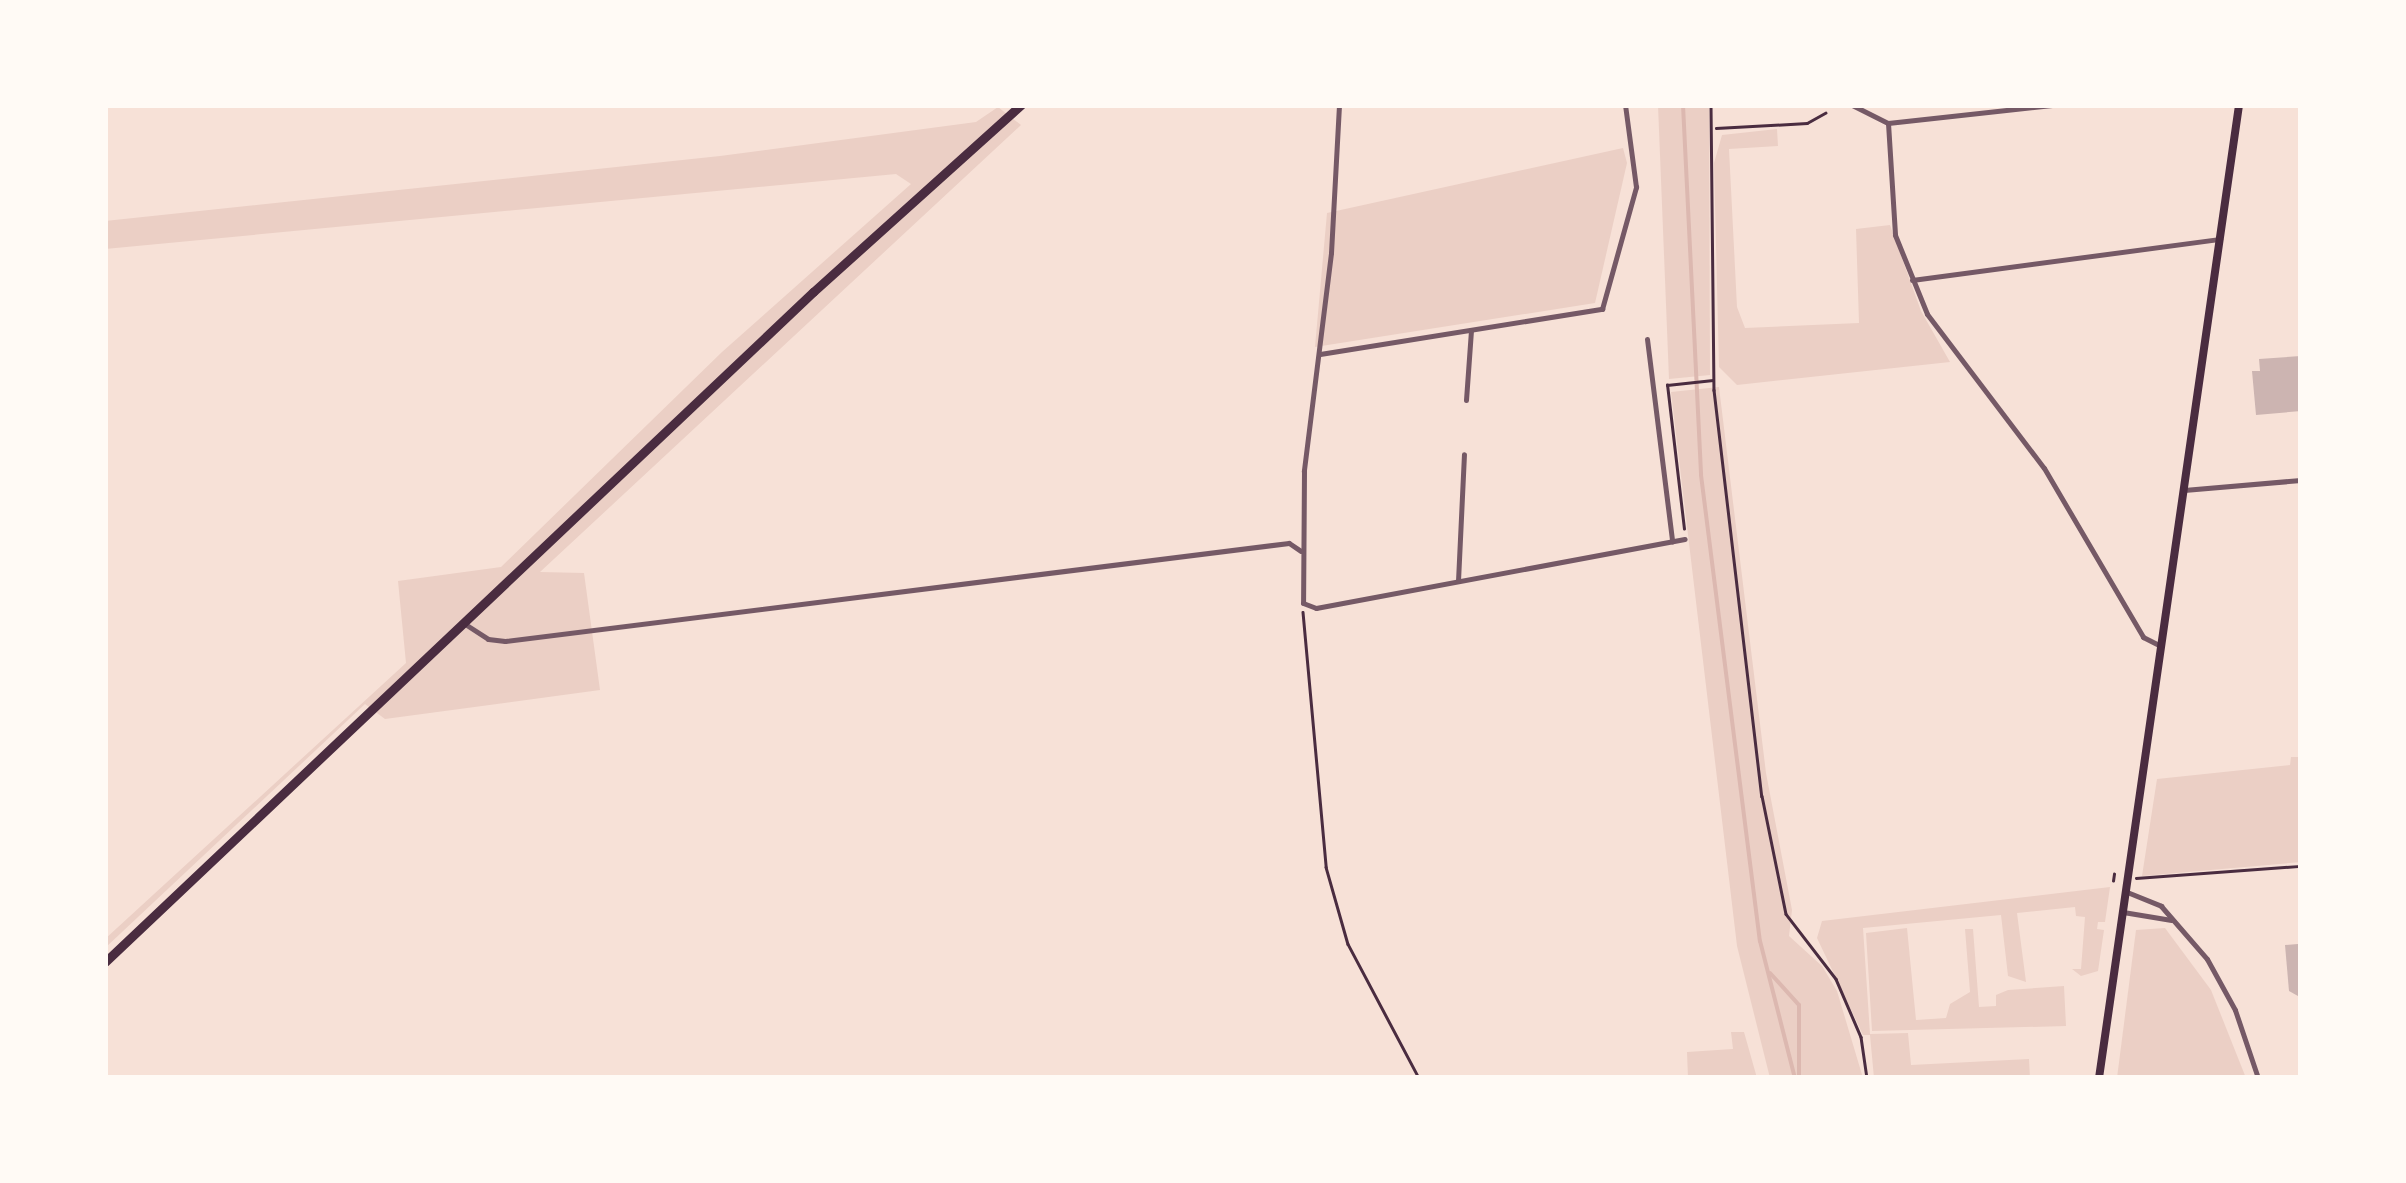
<!DOCTYPE html>
<style>
body{margin:0}
#map{position:relative;width:2406px;height:1183px;overflow:hidden;background:#f7e1d7;font-family:Arial,sans-serif}
div>[style]{position:absolute}
.green>*{inset:0;background:#ebcfc5}
.stream>*{height:4px;margin:-2px;padding:0 2px;transform-origin:2px;border-radius:2px;background:#dcb8b0}
.building>*{inset:0;background:#ccb4b1}
.path>*{height:2.5px;margin:-1.25px;padding:0 1.25px;transform-origin:1.25px;border-radius:1.25px;background:#4a2c40}
.minor>*{height:5px;margin:-2.5px;padding:0 2.5px;transform-origin:2.5px;border-radius:2.5px;background:#755966}
.secondary>*{height:8px;margin:-4px;padding:0 4px;transform-origin:4px;border-radius:4px;background:#4a2c40}
.primary>*{height:9px;margin:-4.5px;padding:0 4.5px;transform-origin:4.5px;border-radius:4.5px;background:#4a2c40}
span{translate:-50% -50%;white-space:nowrap;text-align:center;line-height:1.15;-webkit-text-stroke:10px #fffaf5;paint-order:stroke}
.frame{position:absolute;inset:0;border:108px solid #fffaf5;pointer-events:none}
</style>
<div id="map">
<div class="green">
<div style="clip-path:polygon(1658px 105px,1709px 105px,1710px 375px,1669px 379px)"></div>
<div style="clip-path:polygon(998px 107px,1021px 125px,540px 572px,584px 573px,600px 690px,385px 719px,365px 704px,105px 948px,105px 939px,406px 663px,398px 581px,501px 567px,722px 352px,911px 184px,896px 174px,105px 249px,105px 221px,720px 156px,976px 122px)"></div>
<div style="clip-path:polygon(1777px 129px,1778px 146px,1729px 149px,1737px 307px,1745px 328px,1859px 323px,1856px 229px,1890px 225px,1921px 311px,1950px 362px,1737px 385px,1719px 367px,1714px 163px,1722px 135px)"></div>
<div style="clip-path:polygon(1623px 148px,1627px 163px,1595px 303px,1315px 347px,1327px 213px)"></div>
<div style="clip-path:polygon(1719px 387px,1766px 773px,1792px 910px,1789px 936px,1822px 966px,1837px 991px,1863px 1078px,1770px 1078px,1737px 946px,1671px 392px)"></div>
<div style="clip-path:polygon(2291px 757px,2301px 757px,2301px 862px,2142px 876px,2157px 779px,2290px 765px)"></div>
<div style="clip-path:polygon(2110px 887px,2105px 922px,2098px 922px,2097px 929px,2104px 930px,2098px 971px,2081px 976px,2072px 969px,2081px 969px,2085px 917px,2076px 916px,2075px 907px,2017px 913px,2026px 982px,2008px 976px,2001px 915px,1863px 928px,1870px 1034px,1908px 1033px,1911px 1065px,2029px 1059px,2030px 1078px,1874px 1078px,1870px 1035px,1863px 1035px,1817px 938px,1822px 921px)"></div>
<div style="clip-path:polygon(1907px 928px,1916px 1020px,1946px 1018px,1950px 1004px,1970px 992px,1965px 929px,1973px 929px,1979px 1007px,1996px 1006px,1996px 995px,2008px 990px,2064px 986px,2066px 1026px,1872px 1031px,1866px 933px)"></div>
<div style="clip-path:polygon(2165px 928px,2211px 990px,2246px 1078px,2117px 1078px,2136px 930px)"></div>
<div style="clip-path:polygon(1731px 1032px,1744px 1032px,1757px 1078px,1688px 1078px,1687px 1052px,1733px 1049px)"></div>
</div>
<div class="stream">
<div style="left:1683px;top:105px;width:370px;rotate:87.2deg"></div>
<div style="left:1701px;top:475px;width:470px;rotate:82.8deg"></div>
<div style="left:1760px;top:941px;width:141px;rotate:75.7deg"></div>
<div style="left:1770px;top:973px;width:43px;rotate:47.8deg"></div>
<div style="left:1799px;top:1005px;width:73px;rotate:90deg"></div>
</div>
<div class="building">
<div style="clip-path:polygon(2301px 356px,2301px 411px,2256px 415px,2252px 371px,2260px 371px,2259px 359px)"></div>
<div style="clip-path:polygon(2298px 944px,2301px 996px,2298px 996px,2289px 991px,2285px 945px)"></div>
</div>
<div class="path">
<div style="left:1711px;top:105px;width:285px;rotate:89.4deg"></div>
<div style="left:1714px;top:390px;width:409px;rotate:83.3deg"></div>
<div style="left:1762px;top:796px;width:120px;rotate:78.5deg"></div>
<div style="left:1786px;top:914px;width:82px;rotate:52.4deg"></div>
<div style="left:1836px;top:979px;width:63px;rotate:66.7deg"></div>
<div style="left:1861px;top:1037px;width:41px;rotate:81.7deg"></div>
<div style="left:1716px;top:128px;width:91px;rotate:-3.1deg"></div>
<div style="left:1807px;top:123px;width:21px;rotate:-29deg"></div>
<div style="left:1684px;top:529px;width:145px;rotate:-96.7deg"></div>
<div style="left:1667px;top:385px;width:46px;rotate:-6.2deg"></div>
<div style="left:1303px;top:612px;width:256px;rotate:84.8deg"></div>
<div style="left:1326px;top:867px;width:80px;rotate:74.1deg"></div>
<div style="left:1348px;top:944px;width:152px;rotate:62.1deg"></div>
<div style="left:2136px;top:878px;width:165px;rotate:-4.2deg"></div>
<div style="left:2113px;top:881px;width:7px;rotate:-82deg"></div>
</div>
<div class="minor">
<div style="left:1339px;top:105px;width:148px;rotate:93.1deg"></div>
<div style="left:1331px;top:253px;width:220px;rotate:97.1deg"></div>
<div style="left:1304px;top:471px;width:132px;rotate:90.4deg"></div>
<div style="left:1303px;top:603px;width:14px;rotate:21deg"></div>
<div style="left:1316px;top:608px;width:375px;rotate:-10.6deg"></div>
<div style="left:1832px;top:105px;width:15px"></div>
<div style="left:1852px;top:105px;width:40px;rotate:26.6deg"></div>
<div style="left:1888px;top:123px;width:112px;rotate:86.4deg"></div>
<div style="left:1895px;top:235px;width:85px;rotate:67.9deg"></div>
<div style="left:1927px;top:314px;width:193px;rotate:52.8deg"></div>
<div style="left:2044px;top:468px;width:196px;rotate:59.6deg"></div>
<div style="left:2143px;top:637px;width:20px;rotate:27deg"></div>
<div style="left:1888px;top:123px;width:165px;rotate:-6.3deg"></div>
<div style="left:1912px;top:280px;width:311px;rotate:-7.6deg"></div>
<div style="left:1647px;top:339px;width:204px;rotate:82.9deg"></div>
<div style="left:1320px;top:354px;width:286px;rotate:-9.1deg"></div>
<div style="left:1602px;top:309px;width:127px;rotate:-74.4deg"></div>
<div style="left:1636px;top:187px;width:83px;rotate:-97.6deg"></div>
<div style="left:1466px;top:400px;width:70px;rotate:-85.9deg"></div>
<div style="left:2184px;top:490px;width:117px;rotate:-4.9deg"></div>
<div style="left:1458px;top:581px;width:127px;rotate:-87.3deg"></div>
<div style="left:465px;top:624px;width:27px;rotate:33deg"></div>
<div style="left:488px;top:639px;width:17px;rotate:7deg"></div>
<div style="left:505px;top:641px;width:790px;rotate:-7.13deg"></div>
<div style="left:1289px;top:543px;width:14px;rotate:34deg"></div>
<div style="left:2127px;top:892px;width:37px;rotate:22deg"></div>
<div style="left:2161px;top:906px;width:70px;rotate:49deg"></div>
<div style="left:2207px;top:959px;width:58px;rotate:61.2deg"></div>
<div style="left:2235px;top:1010px;width:72px;rotate:71.3deg"></div>
<div style="left:2123px;top:912px;width:49px;rotate:9.5deg"></div>
</div>
<div class="secondary">
<div style="left:2099px;top:1078px;width:983px;rotate:-81.81deg"></div>
</div>
<div class="primary">
<div style="left:105px;top:962px;width:975px;rotate:-43.42deg"></div>
<div style="left:813px;top:292px;width:280px;rotate:-42deg"></div>
</div>
<div class="frame"></div>
</div>
